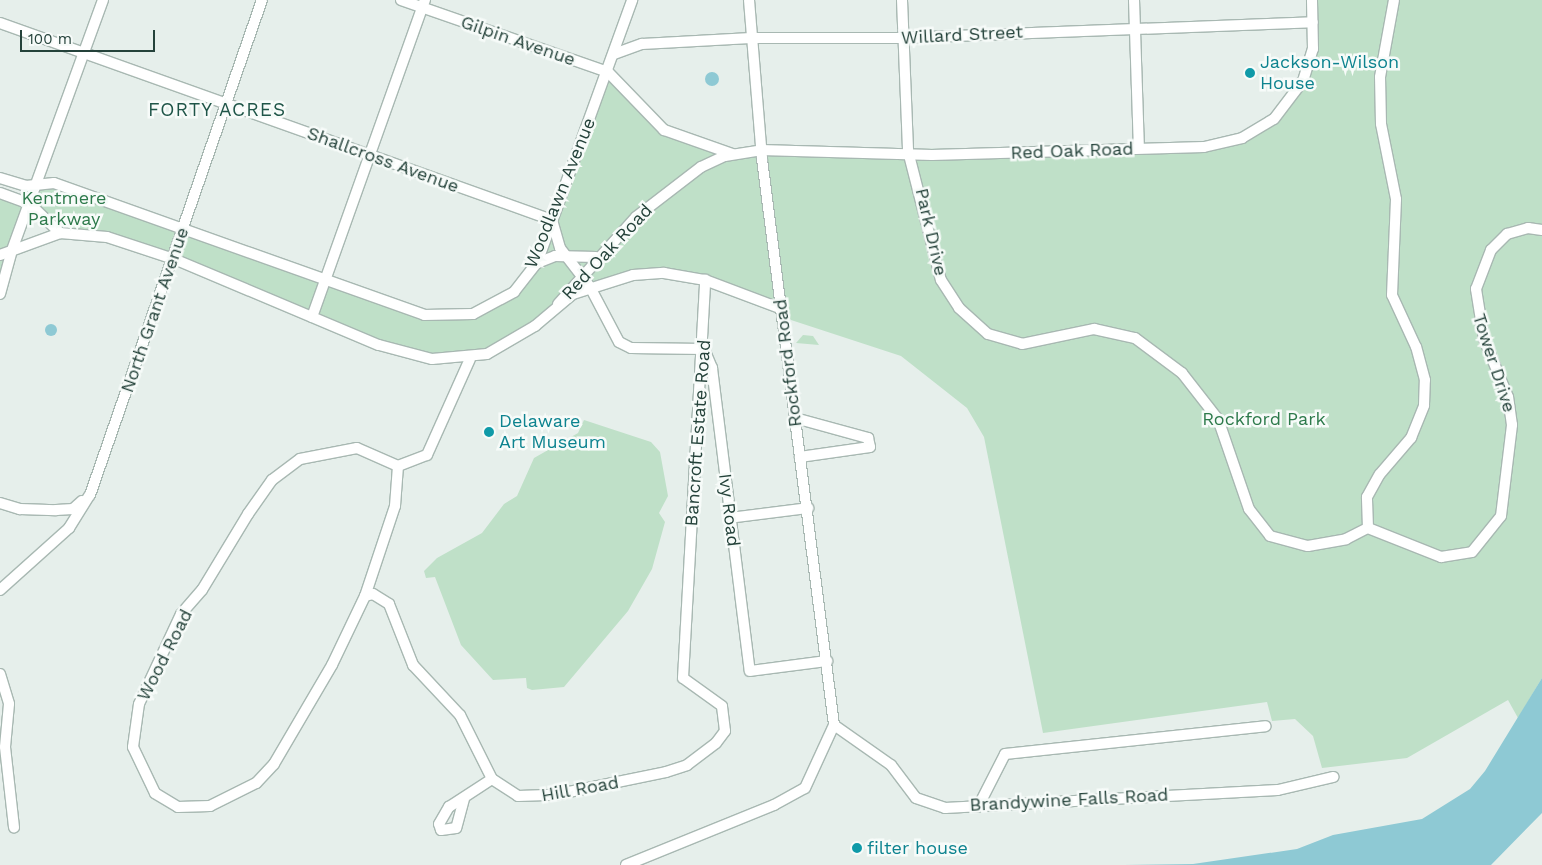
<!DOCTYPE html>
<style>
body{margin:0}
#map{position:relative;width:1542px;height:865px;overflow:hidden;background:#e6efeb;font-family:"Work Sans",sans-serif}
div>[style]{position:absolute}
.green>*{inset:0;background:#bfe0c8}
.water>*{inset:0;background:#8ec9d4}
.round{border-radius:50%}
.roads{filter:drop-shadow(1px 0 #a8b8b2) drop-shadow(-1px 0 #a8b8b2) drop-shadow(0 1px #a8b8b2) drop-shadow(0 -1px #a8b8b2)}
.minor>*{height:10px;margin:-5px;padding:0 5px;transform-origin:5px;border-radius:5px;background:#fff}
.dots>*{width:14px;height:14px;translate:-50% -50%;box-sizing:border-box;border:2px solid #f7fbf9;border-radius:50%}
span{translate:-50% -50%;white-space:nowrap;text-align:center;line-height:1.15;-webkit-text-stroke:5px #f7fbf9;paint-order:stroke}
.street-label{font-size:18px;color:#24423a}
.culture-label{font-size:18px;color:#0d838f}
.left{translate:0 -50%;text-align:left}
.park-label{font-size:18px;color:#2d7a4b}
.neighbourhood-label{font-size:19px;color:#1f5548;letter-spacing:1px}
.scale{position:absolute;left:20px;top:30px;width:135px;height:22px;box-sizing:border-box;border:2px solid #24423a;border-top:0;padding-left:6px;font-size:15px;line-height:18px;white-space:nowrap;color:#24423a;-webkit-text-stroke:4px #f7fbf9;paint-order:stroke}
</style>
<div id="map">
<div class="green">
<div style="clip-path:polygon(1312px 0,1542px 0,1542px 678px,1518px 718px,1508px 700px,1407px 758px,1322px 768px,1313px 736px,1295px 719px,1272px 721px,1267px 702px,1043px 733px,984px 437px,967px 408px,901px 356px,791px 320px,782px 309px,705px 280px,664px 273px,590px 287px,582px 275px,558px 304px,487px 354px,421px 358px,138px 246px,60px 233px,31px 204px,0 294px,0 193px,30px 204px,39px 183px,45px 182px,424px 315px,485px 310px,531px 272px,608px 72px,656px 124px,715px 150px,1204px 147px,1265px 126px,1308px 70px)"></div>
<div style="clip-path:polygon(803px 335px,813px 336px,819px 345px,796px 343px)"></div>
<div style="clip-path:polygon(584px 420px,651px 442px,660px 452px,668px 496px,659px 513px,665px 522px,652px 569px,628px 611px,564px 687px,532px 690px,527px 688px,526px 678px,493px 680px,461px 645px,435px 577px,426px 578px,424px 571px,437px 558px,482px 533px,504px 504px,517px 496px,534px 458px,578px 433px)"></div>
</div>
<div class="water">
<div class="round" style="left:705px;top:72px;width:14px;height:14px"></div>
<div class="round" style="left:45px;top:324px;width:12px;height:12px"></div>
<div style="clip-path:polygon(1542px 678px,1542px 813px,1491px 865px,1124px 865px,1193px 864px,1297px 849px,1333px 835px,1422px 819px,1470px 789px,1485px 771px)"></div>
</div>
<div class="roads">
<div class="minor">
<div style="left:401px;top:0;width:219px;rotate:19.2deg"></div>
<div style="left:749px;top:0;width:160px;rotate:85.3deg"></div>
<div style="left:762px;top:159px;width:571px;rotate:82.75deg"></div>
<div style="left:902px;top:0;width:151px;rotate:87.7deg"></div>
<div style="left:908px;top:151px;width:133px;rotate:75.7deg"></div>
<div style="left:941px;top:280px;width:33px;rotate:57deg"></div>
<div style="left:959px;top:308px;width:39px;rotate:42deg"></div>
<div style="left:988px;top:334px;width:35px;rotate:16deg"></div>
<div style="left:1022px;top:344px;width:74px;rotate:-11.8deg"></div>
<div style="left:1094px;top:329px;width:42px;rotate:12.4deg"></div>
<div style="left:1135px;top:338px;width:59px;rotate:36.7deg"></div>
<div style="left:1182px;top:373px;width:58px;rotate:52deg"></div>
<div style="left:1218px;top:419px;width:95px;rotate:71deg"></div>
<div style="left:1249px;top:509px;width:34px;rotate:52deg"></div>
<div style="left:1270px;top:536px;width:39px;rotate:15deg"></div>
<div style="left:1308px;top:546px;width:39px;rotate:-10deg"></div>
<div style="left:1346px;top:539px;width:25px;rotate:-27deg"></div>
<div style="left:1134px;top:0;width:148px;rotate:88.1deg"></div>
<div style="left:0;top:23px;width:586px;rotate:19.64deg"></div>
<div style="left:552px;top:220px;width:29px;rotate:74deg"></div>
<div style="left:560px;top:248px;width:49px;rotate:52.4deg"></div>
<div style="left:590px;top:287px;width:62px;rotate:62.2deg"></div>
<div style="left:619px;top:342px;width:13px;rotate:27deg"></div>
<div style="left:631px;top:348px;width:73px;rotate:0.8deg"></div>
<div style="left:704px;top:349px;width:21px;rotate:67deg"></div>
<div style="left:712px;top:368px;width:305px;rotate:82.9deg"></div>
<div style="left:750px;top:671px;width:78px;rotate:-7.4deg"></div>
<div style="left:614px;top:54px;width:30px;rotate:-20deg"></div>
<div style="left:642px;top:44px;width:109px;rotate:-3.2deg"></div>
<div style="left:751px;top:38px;width:152px"></div>
<div style="left:903px;top:38px;width:410px;rotate:-2.2deg"></div>
<div style="left:608px;top:72px;width:81px;rotate:46deg"></div>
<div style="left:664px;top:130px;width:72px;rotate:19.4deg"></div>
<div style="left:0;top:178px;width:27px;rotate:17deg"></div>
<div style="left:26px;top:186px;width:28px;rotate:-6deg"></div>
<div style="left:54px;top:183px;width:393px;rotate:19.6deg"></div>
<div style="left:424px;top:315px;width:49px;rotate:-1.2deg"></div>
<div style="left:473px;top:314px;width:47px;rotate:-28.2deg"></div>
<div style="left:514px;top:292px;width:37px;rotate:-52deg"></div>
<div style="left:537px;top:263px;width:280px;rotate:-70.1deg"></div>
<div style="left:0;top:193px;width:32px;rotate:20deg"></div>
<div style="left:30px;top:204px;width:42px;rotate:44deg"></div>
<div style="left:0;top:255px;width:64px;rotate:-20.1deg"></div>
<div style="left:60px;top:233px;width:47px;rotate:4.9deg"></div>
<div style="left:107px;top:237px;width:71px;rotate:18.2deg"></div>
<div style="left:174px;top:259px;width:222px;rotate:22.8deg"></div>
<div style="left:379px;top:345px;width:55px;rotate:14.8deg"></div>
<div style="left:432px;top:359px;width:55px;rotate:-5.2deg"></div>
<div style="left:487px;top:354px;width:56px;rotate:-30.3deg"></div>
<div style="left:535px;top:326px;width:50px;rotate:-40.1deg"></div>
<div style="left:573px;top:294px;width:63px;rotate:-17.6deg"></div>
<div style="left:633px;top:275px;width:31px;rotate:-4deg"></div>
<div style="left:664px;top:273px;width:42px;rotate:9.7deg"></div>
<div style="left:705px;top:280px;width:82px;rotate:20.6deg"></div>
<div style="left:537px;top:263px;width:19px;rotate:-21deg"></div>
<div style="left:555px;top:256px;width:41px;rotate:1.4deg"></div>
<div style="left:0;top:294px;width:46px;rotate:-74.7deg"></div>
<div style="left:12px;top:250px;width:266px;rotate:-70deg"></div>
<div style="left:558px;top:304px;width:117px;rotate:-48.1deg"></div>
<div style="left:636px;top:217px;width:82px;rotate:-37.6deg"></div>
<div style="left:701px;top:167px;width:26px;rotate:-25deg"></div>
<div style="left:725px;top:156px;width:36px;rotate:-9deg"></div>
<div style="left:761px;top:150px;width:171px;rotate:1.7deg"></div>
<div style="left:932px;top:155px;width:272px;rotate:-1.7deg"></div>
<div style="left:1204px;top:147px;width:39px;rotate:-13deg"></div>
<div style="left:1242px;top:138px;width:37px;rotate:-31deg"></div>
<div style="left:1274px;top:119px;width:48px;rotate:-52.7deg"></div>
<div style="left:1303px;top:81px;width:34px;rotate:-73deg"></div>
<div style="left:1313px;top:49px;width:49px;rotate:-91.2deg"></div>
<div style="left:312px;top:317px;width:337px;rotate:-70.4deg"></div>
<div style="left:795px;top:418px;width:76px;rotate:15.3deg"></div>
<div style="left:868px;top:438px;width:9px;rotate:77deg"></div>
<div style="left:870px;top:447px;width:71px;rotate:171.9deg"></div>
<div style="left:398px;top:466px;width:40px;rotate:94.3deg"></div>
<div style="left:395px;top:506px;width:95px;rotate:108.4deg"></div>
<div style="left:365px;top:596px;width:76px;rotate:115.6deg"></div>
<div style="left:332px;top:665px;width:115px;rotate:120.4deg"></div>
<div style="left:274px;top:764px;width:26px;rotate:133deg"></div>
<div style="left:256px;top:783px;width:51px;rotate:153.4deg"></div>
<div style="left:210px;top:806px;width:32px;rotate:178deg"></div>
<div style="left:178px;top:807px;width:27px;rotate:-149deg"></div>
<div style="left:155px;top:793px;width:51px;rotate:-115.6deg"></div>
<div style="left:133px;top:747px;width:43px;rotate:-82.1deg"></div>
<div style="left:139px;top:704px;width:99px;rotate:-65deg"></div>
<div style="left:181px;top:614px;width:32px;rotate:-49deg"></div>
<div style="left:202px;top:590px;width:89px;rotate:-58.8deg"></div>
<div style="left:248px;top:514px;width:42px;rotate:-54.8deg"></div>
<div style="left:272px;top:480px;width:35px;rotate:-37deg"></div>
<div style="left:300px;top:459px;width:58px;rotate:-10.9deg"></div>
<div style="left:357px;top:448px;width:45px;rotate:23.7deg"></div>
<div style="left:398px;top:466px;width:31px;rotate:-21deg"></div>
<div style="left:427px;top:455px;width:105px;rotate:-65.9deg"></div>
<div style="left:0;top:503px;width:21px;rotate:17deg"></div>
<div style="left:20px;top:509px;width:36px;rotate:2deg"></div>
<div style="left:56px;top:510px;width:17px;rotate:-3deg"></div>
<div style="left:73px;top:509px;width:12px;rotate:-42deg"></div>
<div style="left:729px;top:518px;width:80px;rotate:-7.2deg"></div>
<div style="left:1368px;top:528px;width:31px;rotate:-92deg"></div>
<div style="left:1367px;top:497px;width:26px;rotate:-61deg"></div>
<div style="left:1380px;top:474px;width:48px;rotate:-49.3deg"></div>
<div style="left:1411px;top:438px;width:35px;rotate:-68deg"></div>
<div style="left:1424px;top:405px;width:25px;rotate:-88deg"></div>
<div style="left:1425px;top:380px;width:34px;rotate:-105deg"></div>
<div style="left:1416px;top:347px;width:57px;rotate:-114.8deg"></div>
<div style="left:1392px;top:295px;width:96px;rotate:-87.6deg"></div>
<div style="left:1396px;top:199px;width:76px;rotate:-101.3deg"></div>
<div style="left:1381px;top:124px;width:47px;rotate:-91.2deg"></div>
<div style="left:1380px;top:77px;width:78px;rotate:-79.7deg"></div>
<div style="left:1368px;top:528px;width:79px;rotate:21.7deg"></div>
<div style="left:1441px;top:557px;width:31px;rotate:-9deg"></div>
<div style="left:1472px;top:552px;width:46px;rotate:-51.1deg"></div>
<div style="left:1501px;top:516px;width:92px;rotate:-83.1deg"></div>
<div style="left:1512px;top:425px;width:28px;rotate:-98deg"></div>
<div style="left:1508px;top:397px;width:63px;rotate:-112.5deg"></div>
<div style="left:1484px;top:339px;width:51px;rotate:-99.1deg"></div>
<div style="left:1476px;top:289px;width:42px;rotate:-69deg"></div>
<div style="left:1491px;top:250px;width:23px;rotate:-45deg"></div>
<div style="left:1507px;top:234px;width:22px;rotate:-16deg"></div>
<div style="left:1528px;top:228px;width:14px;rotate:8deg"></div>
<div style="left:0;top:590px;width:93px;rotate:-41.9deg"></div>
<div style="left:69px;top:528px;width:39px;rotate:-58deg"></div>
<div style="left:90px;top:495px;width:524px;rotate:-70.84deg"></div>
<div style="left:365px;top:596px;width:8px;rotate:-14deg"></div>
<div style="left:373px;top:594px;width:19px;rotate:32deg"></div>
<div style="left:389px;top:604px;width:66px;rotate:68.5deg"></div>
<div style="left:413px;top:665px;width:69px;rotate:46.8deg"></div>
<div style="left:460px;top:715px;width:72px;rotate:63.4deg"></div>
<div style="left:492px;top:779px;width:31px;rotate:33deg"></div>
<div style="left:518px;top:796px;width:36px;rotate:-2deg"></div>
<div style="left:554px;top:795px;width:114px;rotate:-11.6deg"></div>
<div style="left:666px;top:772px;width:22px;rotate:-18deg"></div>
<div style="left:687px;top:765px;width:36px;rotate:-37deg"></div>
<div style="left:716px;top:743px;width:15px;rotate:-53deg"></div>
<div style="left:725px;top:731px;width:25px;rotate:-97deg"></div>
<div style="left:722px;top:706px;width:48px;rotate:-144.3deg"></div>
<div style="left:683px;top:678px;width:399px;rotate:-86.8deg"></div>
<div style="left:0;top:674px;width:31px;rotate:73deg"></div>
<div style="left:9px;top:704px;width:43px;rotate:95.3deg"></div>
<div style="left:5px;top:747px;width:81px;rotate:83.6deg"></div>
<div style="left:834px;top:725px;width:70px;rotate:35.1deg"></div>
<div style="left:891px;top:765px;width:41px;rotate:52.9deg"></div>
<div style="left:916px;top:798px;width:31px;rotate:19deg"></div>
<div style="left:945px;top:808px;width:333px;rotate:-3.1deg"></div>
<div style="left:1278px;top:790px;width:57px;rotate:-13.3deg"></div>
<div style="left:464px;top:799px;width:30px;rotate:105deg"></div>
<div style="left:456px;top:828px;width:15px;rotate:172deg"></div>
<div style="left:441px;top:830px;width:6px;rotate:-108deg"></div>
<div style="left:439px;top:824px;width:20px;rotate:-60deg"></div>
<div style="left:449px;top:807px;width:51px;rotate:-33.1deg"></div>
<div style="left:978px;top:807px;width:59px;rotate:-63deg"></div>
<div style="left:1005px;top:754px;width:262px;rotate:-6.1deg"></div>
<div style="left:626px;top:865px;width:160px;rotate:-22.1deg"></div>
<div style="left:774px;top:805px;width:35px;rotate:-29deg"></div>
<div style="left:805px;top:788px;width:69px;rotate:-65.3deg"></div>
</div>
</div>
<div class="dots">
<div style="left:1250px;top:73px;background:#0f9aa8"></div>
<div style="left:489px;top:432px;background:#0f9aa8"></div>
<div style="left:857px;top:848px;background:#0f9aa8"></div>
</div>
<div class="street-label">
<span style="left:962px;top:35px;rotate:-3deg">Willard Street</span>
<span style="left:518px;top:41px;rotate:19deg">Gilpin Avenue</span>
<span style="left:1072px;top:151px;rotate:-2deg">Red Oak Road</span>
<span style="left:383px;top:160px;rotate:20deg">Shallcross Avenue</span>
<span style="left:560px;top:193px;rotate:-68deg">Woodlawn Avenue</span>
<span style="left:931px;top:232px;rotate:77deg">Park Drive</span>
<span style="left:607px;top:252px;rotate:-47deg">Red Oak Road</span>
<span style="left:155px;top:310px;rotate:-71deg">North Grant Avenue</span>
<span style="left:788px;top:363px;rotate:-97deg">Rockford Road</span>
<span style="left:1494px;top:363px;rotate:72deg">Tower Drive</span>
<span style="left:698px;top:433px;rotate:-86deg">Bancroft Estate Road</span>
<span style="left:729px;top:510px;rotate:83deg">Ivy Road</span>
<span style="left:165px;top:655px;rotate:-63deg">Wood Road</span>
<span style="left:580px;top:789px;rotate:-10deg">Hill Road</span>
<span style="left:1069px;top:800px;rotate:-3deg">Brandywine Falls Road</span>
</div>
<div class="culture-label">
<span class="left" style="left:1260px;top:73px">Jackson-Wilson<br>House</span>
<span class="left" style="left:499px;top:432px">Delaware<br>Art Museum</span>
<span class="left" style="left:867px;top:848px">filter house</span>
</div>
<div class="park-label">
<span style="left:64px;top:209px">Kentmere<br>Parkway</span>
<span style="left:1264px;top:419px">Rockford Park</span>
</div>
<div class="neighbourhood-label">
<span style="left:217px;top:110px">FORTY ACRES</span>
</div>
<div class="scale">100 m</div>
</div>
